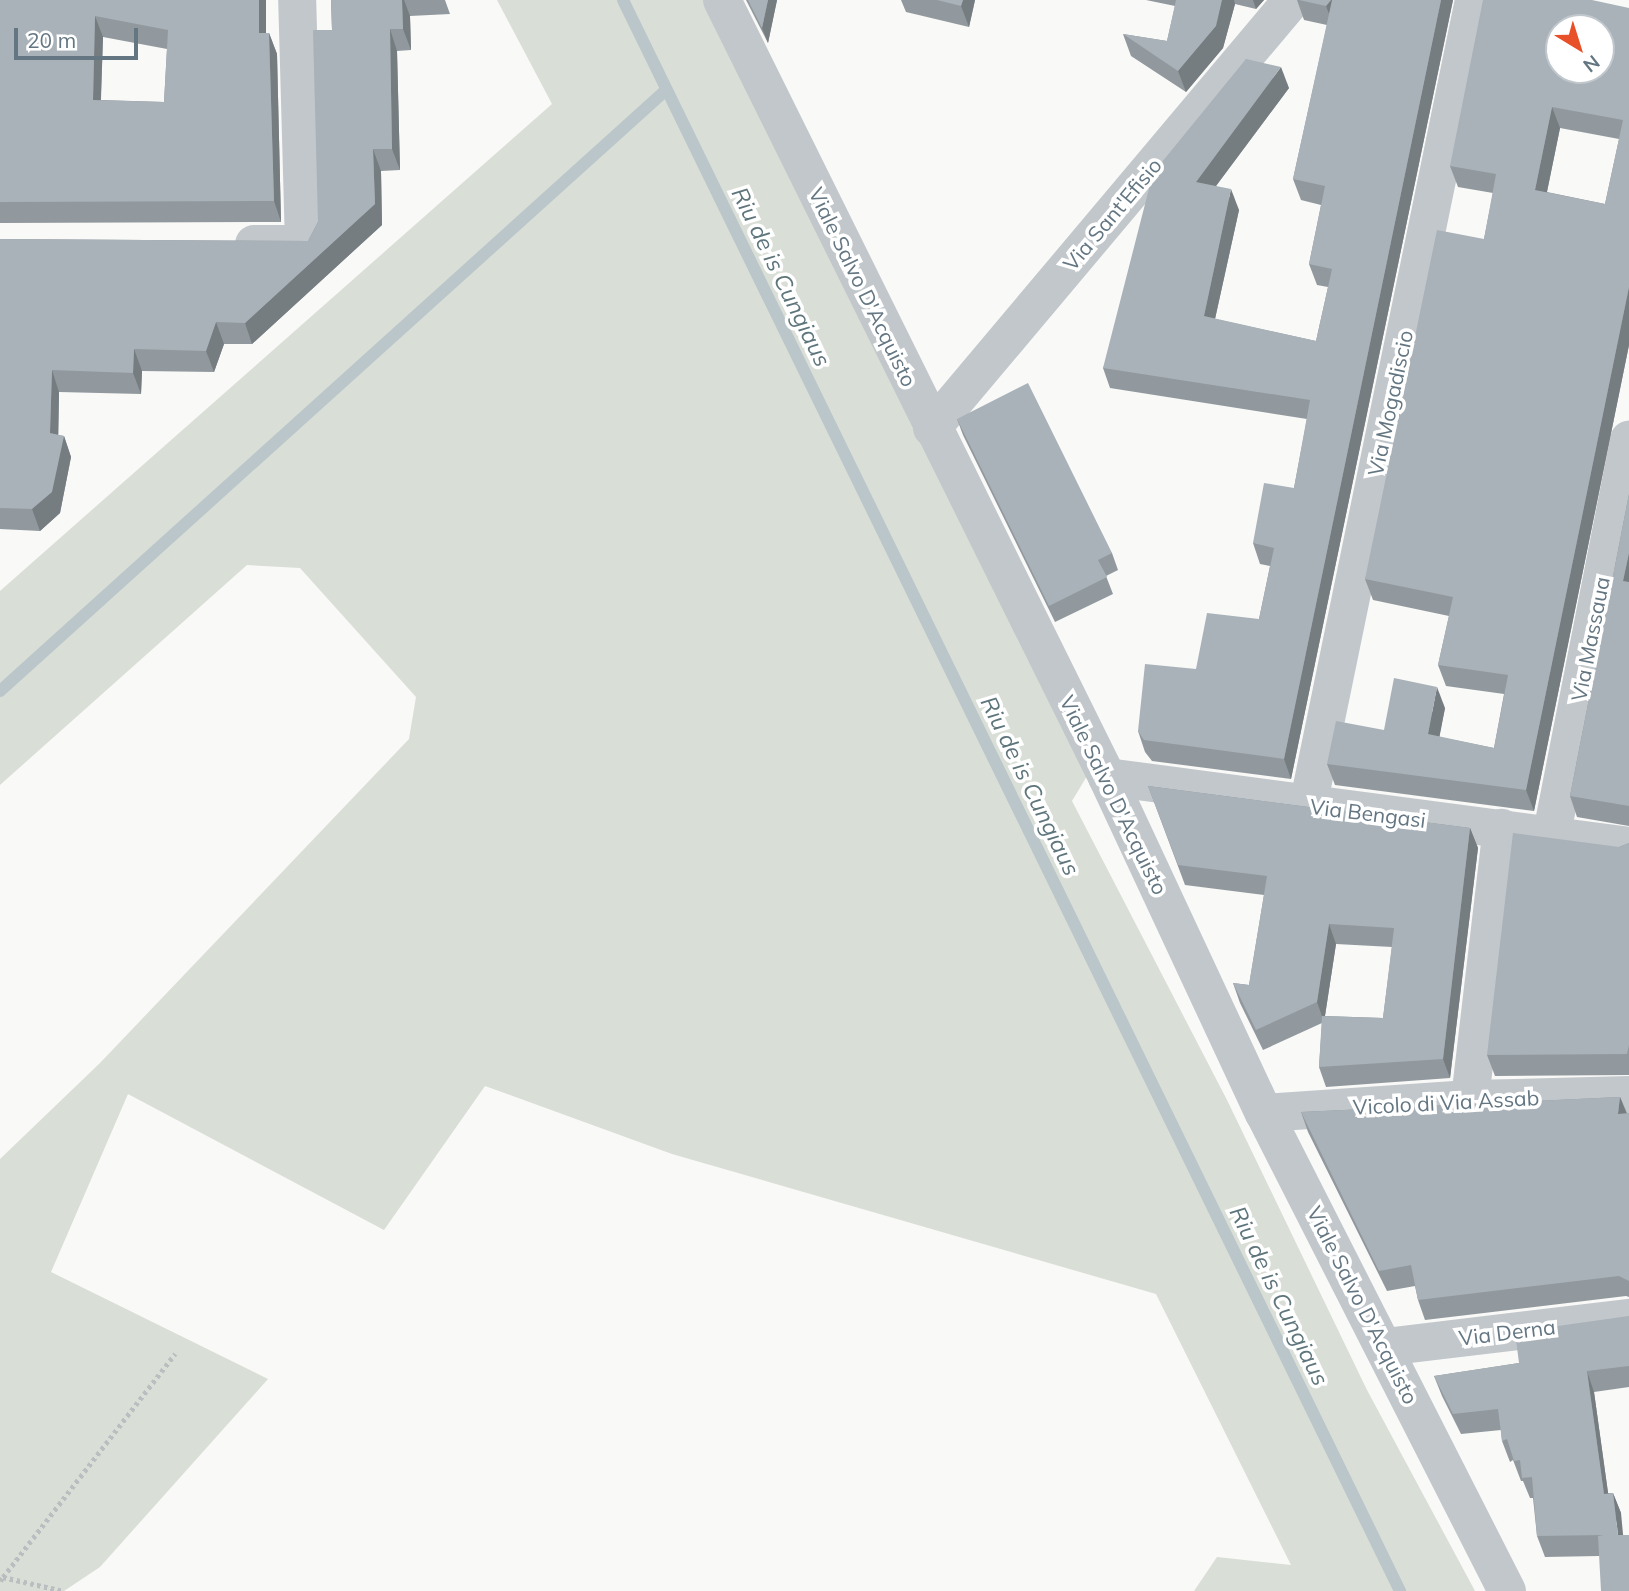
<!DOCTYPE html>
<style>
body{margin:0}
#map{position:relative;width:1629px;height:1591px;overflow:hidden;background:#f9f9f7;font-family:Mulish,sans-serif}
div>[style]{position:absolute}
.green>*{inset:0;background:#d9ded6}
.stream>*{height:12px;margin:-6px;padding:0 6px;transform-origin:6px;border-radius:6px;background:#bac6ca}
.path>*{height:4.5px;margin-top:-2.25px;transform-origin:0;background:repeating-linear-gradient(90deg,#babec1 0 3.5px,transparent 0 7px)}
.minor>*{height:38px;margin:-19px;padding:0 19px;transform-origin:19px;border-radius:19px;background:#c2c7cb}
.tertiary>*{height:38px;margin:-19px;padding:0 19px;transform-origin:19px;border-radius:19px;background:#c2c7cb}
.wall>*{inset:0;background:#91999e}
.shaded-wall>*{inset:0;background:#767d81}
.building>*{inset:0;background:#a9b2b8}
span{translate:-50% -50%;white-space:nowrap;text-align:center;line-height:1.15;-webkit-text-stroke:7px #fff;paint-order:stroke}
.street-label{font-size:21px;color:#637682}
.water-label{font-size:23px;color:#5e757c;font-style:italic}
.north{position:absolute;left:1545px;top:14px;width:70px;height:70px;box-sizing:border-box;background:#fff;border:2px solid #c1c8cd;border-radius:50%;rotate:142deg;font-size:19px;font-weight:700;line-height:28px;text-align:center;color:#637682}
.north::after{content:'';display:block;margin:auto;width:24px;height:32px;background:#e75029;clip-path:polygon(50% 0,100% 100%,50% 72%,0 100%)}
.scale{position:absolute;left:14px;top:28px;width:124px;height:32px;box-sizing:border-box;border:4px solid #637682;border-top:0;padding-left:9px;font-size:21px;line-height:24px;white-space:nowrap;color:#637682;-webkit-text-stroke:5px #fff;paint-order:stroke}
</style>
<div id="map">
<div class="green">
<div style="clip-path:polygon(497px 0,704px 0,1087px 776px,1072px 801px,1227px 1100px,1367px 1390px,1475px 1591px,1194px 1591px,1217px 1557px,1291px 1565px,1156px 1294px,672px 1154px,485px 1086px,384px 1230px,128px 1094px,51px 1272px,268px 1379px,100px 1567px,64px 1591px,0 1591px,0 1159px,100px 1063px,409px 739px,416px 697px,300px 568px,247px 565px,0 785px,0 591px,552px 104px)"></div>
</div>
<div class="stream">
<div style="left:623px;top:0;width:1771px;rotate:63.97deg"></div>
<div style="left:0;top:691px;width:896px;rotate:-42.06deg"></div>
</div>
<div class="path">
<div style="left:3px;top:1577px;width:282px;rotate:-52.4deg"></div>
<div style="left:0;top:1581px;width:5px;rotate:-53deg"></div>
<div style="left:3px;top:1577px;width:62px;rotate:13.1deg"></div>
</div>
<div class="minor">
<div style="left:254px;top:244px;width:50px"></div>
<div style="left:304px;top:244px;width:244px;rotate:-91.6deg"></div>
<div style="left:932px;top:428px;width:559px;rotate:-49.93deg"></div>
<div style="left:1107px;top:777px;width:527px;rotate:7.53deg"></div>
<div style="left:1308px;top:806px;width:823px;rotate:-78.36deg"></div>
<div style="left:1551px;top:838px;width:406px;rotate:-78.9deg"></div>
<div style="left:1470px;top:1099px;width:273px;rotate:-83.3deg"></div>
<div style="left:1264px;top:1113px;width:206px;rotate:-3.9deg"></div>
<div style="left:1470px;top:1099px;width:159px;rotate:-1.4deg"></div>
<div style="left:1385px;top:1347px;width:246px;rotate:-6.8deg"></div>
</div>
<div class="tertiary">
<div style="left:722px;top:0;width:867px;rotate:63.64deg"></div>
<div style="left:1107px;top:777px;width:371px;rotate:65deg"></div>
<div style="left:1264px;top:1113px;width:536px;rotate:63.05deg"></div>
</div>
<div class="wall">
<div style="clip-path:polygon(evenodd,0 0,266px 0,266px 33px,269px 33px,277px 54px,281px 222px,0 223px,0 0,103px 37px,167px 49px,164px 102px,101px 100px,103px 37px)"></div>
<div style="clip-path:polygon(331px 0,445px 0,450px 14px,410px 16px,411px 50px,397px 51px,400px 170px,381px 171px,382px 225px,252px 344px,224px 344px,214px 372px,142px 371px,141px 394px,59px 392px,58px 435px,64px 436px,71px 457px,60px 513px,40px 531px,0 529px,0 239px,308px 241px,318px 222px,332px 30px)"></div>
<div style="clip-path:polygon(746px 0,777px 0,768px 43px)"></div>
<div style="clip-path:polygon(901px 0,975px 0,969px 27px,906px 12px)"></div>
<div style="clip-path:polygon(1146px 0,1264px 0,1256px 9px,1235px 4px,1223px 48px,1186px 92px,1131px 56px,1123px 34px,1167px 41px,1175px 6px)"></div>
<div style="clip-path:polygon(1297px 0,1453px 0,1291px 779px,1152px 761px,1145px 752px,1138px 731px,1196px 669px,1259px 619px,1270px 566px,1260px 564px,1253px 543px,1294px 488px,1307px 419px,1110px 388px,1103px 368px,1246px 59px,1289px 88px,1216px 186px,1239px 210px,1215px 319px,1316px 341px,1328px 287px,1317px 285px,1309px 264px,1321px 205px,1301px 200px,1293px 179px,1327px 25px,1304px 20px)"></div>
<div style="clip-path:polygon(evenodd,1629px 8px,1629px 345px,1534px 811px,1335px 785px,1327px 764px,1384px 730px,1445px 708px,1439px 737px,1494px 748px,1504px 694px,1446px 686px,1438px 665px,1449px 616px,1373px 600px,1365px 579px,1484px 239px,1493px 193px,1458px 187px,1450px 166px,1629px 8px,1560px 128px,1619px 139px,1605px 204px,1547px 192px,1560px 128px)"></div>
<div style="clip-path:polygon(957px 419px,1112px 553px,1118px 570px,1106px 576px,1113px 594px,1055px 622px,963px 435px)"></div>
<div style="clip-path:polygon(1629px 494px,1629px 826px,1577px 817px,1570px 796px)"></div>
<div style="clip-path:polygon(evenodd,1148px 786px,1470px 828px,1478px 848px,1450px 1078px,1326px 1087px,1319px 1067px,1322px 1023px,1263px 1050px,1240px 1003px,1233px 983px,1249px 985px,1264px 895px,1185px 885px,1148px 786px,1336px 944px,1392px 947px,1383px 1018px,1325px 1016px,1336px 944px)"></div>
<div style="clip-path:polygon(1629px 843px,1629px 1075px,1495px 1076px,1487px 1055px,1619px 847px)"></div>
<div style="clip-path:polygon(1620px 1097px,1627px 1113px,1629px 1113px,1629px 1297px,1626px 1296px,1425px 1320px,1418px 1300px,1415px 1286px,1387px 1291px,1308px 1132px,1301px 1112px)"></div>
<div style="clip-path:polygon(1629px 1316px,1629px 1387px,1594px 1392px,1608px 1493px,1613px 1493px,1621px 1513px,1599px 1556px,1545px 1557px,1537px 1536px,1533px 1498px,1530px 1498px,1523px 1481px,1521px 1481px,1513px 1460px,1510px 1462px,1502px 1441px,1501px 1430px,1461px 1434px,1442px 1396px,1434px 1376px,1519px 1363px)"></div>
</div>
<div class="shaded-wall">
<div style="clip-path:polygon(259px 0,266px 0,266px 54px,259px 33px)"></div>
<div style="clip-path:polygon(402px 0,404px 0,410px 16px,411px 50px,403px 29px)"></div>
<div style="clip-path:polygon(768px 0,777px 0,768px 43px,762px 28px)"></div>
<div style="clip-path:polygon(963px 0,975px 0,969px 27px,961px 6px)"></div>
<div style="clip-path:polygon(1222px 0,1234px 0,1235px 4px,1223px 48px,1186px 92px,1178px 71px)"></div>
<div style="clip-path:polygon(1253px 0,1264px 0,1256px 9px)"></div>
<div style="clip-path:polygon(1331px 0,1333px 0,1334px 27px,1326px 6px)"></div>
<div style="clip-path:polygon(1441px 0,1453px 0,1291px 779px,1284px 759px)"></div>
<div style="clip-path:polygon(95px 16px,103px 37px,100px 120px,93px 100px)"></div>
<div style="clip-path:polygon(390px 29px,397px 51px,400px 170px,392px 149px)"></div>
<div style="clip-path:polygon(269px 33px,277px 54px,281px 222px,274px 201px)"></div>
<div style="clip-path:polygon(1281px 67px,1289px 88px,1204px 202px,1196px 182px)"></div>
<div style="clip-path:polygon(1552px 107px,1560px 128px,1543px 211px,1535px 190px)"></div>
<div style="clip-path:polygon(373px 149px,381px 171px,382px 225px,252px 344px,245px 323px,375px 204px)"></div>
<div style="clip-path:polygon(1231px 189px,1239px 210px,1211px 337px,1204px 316px)"></div>
<div style="clip-path:polygon(1629px 287px,1629px 345px,1534px 811px,1526px 790px)"></div>
<div style="clip-path:polygon(216px 322px,224px 344px,214px 372px,206px 351px)"></div>
<div style="clip-path:polygon(134px 349px,142px 371px,141px 394px,133px 373px)"></div>
<div style="clip-path:polygon(52px 370px,59px 392px,58px 455px,50px 433px)"></div>
<div style="clip-path:polygon(64px 436px,71px 457px,60px 513px,40px 531px,32px 509px)"></div>
<div style="clip-path:polygon(1629px 553px,1629px 597px,1623px 581px)"></div>
<div style="clip-path:polygon(1437px 687px,1445px 708px,1436px 755px,1428px 734px)"></div>
<div style="clip-path:polygon(1470px 828px,1478px 848px,1450px 1078px,1443px 1059px)"></div>
<div style="clip-path:polygon(1329px 924px,1336px 944px,1324px 1022px,1317px 1002px)"></div>
<div style="clip-path:polygon(1620px 1097px,1628px 1117px,1618px 1114px)"></div>
<div style="clip-path:polygon(1587px 1371px,1594px 1392px,1611px 1514px,1604px 1494px)"></div>
<div style="clip-path:polygon(1613px 1493px,1621px 1513px,1625px 1555px,1618px 1535px)"></div>
</div>
<div class="building">
<div style="clip-path:polygon(evenodd,0 0,259px 0,259px 33px,269px 33px,274px 201px,0 202px,0 0,95px 16px,168px 30px,164px 102px,93px 100px,95px 16px)"></div>
<div style="clip-path:polygon(331px 0,402px 0,403px 29px,390px 29px,392px 149px,373px 149px,375px 204px,245px 323px,216px 322px,206px 351px,134px 349px,133px 373px,52px 370px,50px 433px,64px 436px,52px 492px,32px 509px,0 508px,0 239px,308px 241px,318px 222px,313px 30px,332px 30px)"></div>
<div style="clip-path:polygon(748px 0,768px 0,762px 28px)"></div>
<div style="clip-path:polygon(937px 0,963px 0,961px 6px)"></div>
<div style="clip-path:polygon(1176px 0,1222px 0,1216px 26px,1178px 71px,1123px 34px,1167px 41px)"></div>
<div style="clip-path:polygon(1299px 0,1331px 0,1326px 6px)"></div>
<div style="clip-path:polygon(1332px 0,1441px 0,1284px 759px,1144px 740px,1138px 731px,1145px 664px,1196px 669px,1207px 613px,1259px 619px,1274px 548px,1253px 543px,1264px 483px,1294px 488px,1310px 400px,1103px 368px,1153px 173px,1246px 59px,1281px 67px,1196px 182px,1231px 189px,1204px 316px,1316px 341px,1332px 269px,1309px 264px,1325px 186px,1293px 179px)"></div>
<div style="clip-path:polygon(evenodd,1483px 0,1592px 0,1629px 8px,1629px 287px,1526px 790px,1327px 764px,1336px 721px,1384px 730px,1394px 678px,1437px 687px,1428px 734px,1494px 748px,1508px 675px,1438px 665px,1453px 597px,1365px 579px,1437px 230px,1484px 239px,1496px 174px,1450px 166px,1483px 0,1559px 28px,1601px 28px,1601px 70px,1559px 70px,1559px 28px,1483px 0,1552px 107px,1623px 120px,1605px 204px,1535px 190px,1552px 107px)"></div>
<div style="clip-path:polygon(1028px 383px,1112px 553px,1098px 560px,1107px 577px,1049px 606px,957px 419px)"></div>
<div style="clip-path:polygon(1629px 494px,1629px 553px,1623px 581px,1629px 582px,1629px 806px,1570px 796px)"></div>
<div style="clip-path:polygon(1148px 786px,1470px 828px,1443px 1059px,1319px 1067px,1322px 1016px,1383px 1018px,1394px 928px,1329px 924px,1317px 1002px,1256px 1030px,1233px 983px,1249px 985px,1267px 876px,1178px 865px)"></div>
<div style="clip-path:polygon(1513px 833px,1619px 847px,1629px 843px,1629px 1045px,1627px 1054px,1487px 1055px)"></div>
<div style="clip-path:polygon(1620px 1097px,1618px 1114px,1629px 1113px,1629px 1281px,1619px 1276px,1418px 1300px,1411px 1265px,1379px 1271px,1301px 1112px)"></div>
<div style="clip-path:polygon(1629px 1316px,1629px 1366px,1587px 1371px,1604px 1494px,1613px 1493px,1618px 1535px,1629px 1535px,1629px 1591px,1601px 1591px,1598px 1536px,1604px 1535px,1537px 1536px,1532px 1477px,1522px 1478px,1520px 1460px,1514px 1461px,1507px 1439px,1502px 1441px,1498px 1409px,1453px 1414px,1434px 1376px,1519px 1363px,1515px 1332px)"></div>
</div>
<div class="street-label">
<span style="left:1112px;top:214px;rotate:-50deg">Via Sant'Efisio</span>
<span style="left:863px;top:287px;rotate:64deg">Viale Salvo D'Acquisto</span>
<span style="left:1390px;top:403px;rotate:-78deg">Via Mogadiscio</span>
<span style="left:1590px;top:639px;rotate:-79deg">Via Massaua</span>
<span style="left:1114px;top:795px;rotate:64deg">Viale Salvo D'Acquisto</span>
<span style="left:1368px;top:813px;rotate:7deg">Via Bengasi</span>
<span style="left:1446px;top:1102px;rotate:-3deg">Vicolo di Via Assab</span>
<span style="left:1363px;top:1305px;rotate:63deg">Viale Salvo D'Acquisto</span>
<span style="left:1507px;top:1332px;rotate:-7deg">Via Derna</span>
</div>
<div class="water-label">
<span style="left:781px;top:277px;rotate:64deg">Riu de is Cungiaus</span>
<span style="left:1030px;top:786px;rotate:64deg">Riu de is Cungiaus</span>
<span style="left:1279px;top:1296px;rotate:64deg">Riu de is Cungiaus</span>
</div>
<div class="north">N</div>
<div class="scale">20 m</div>
</div>
